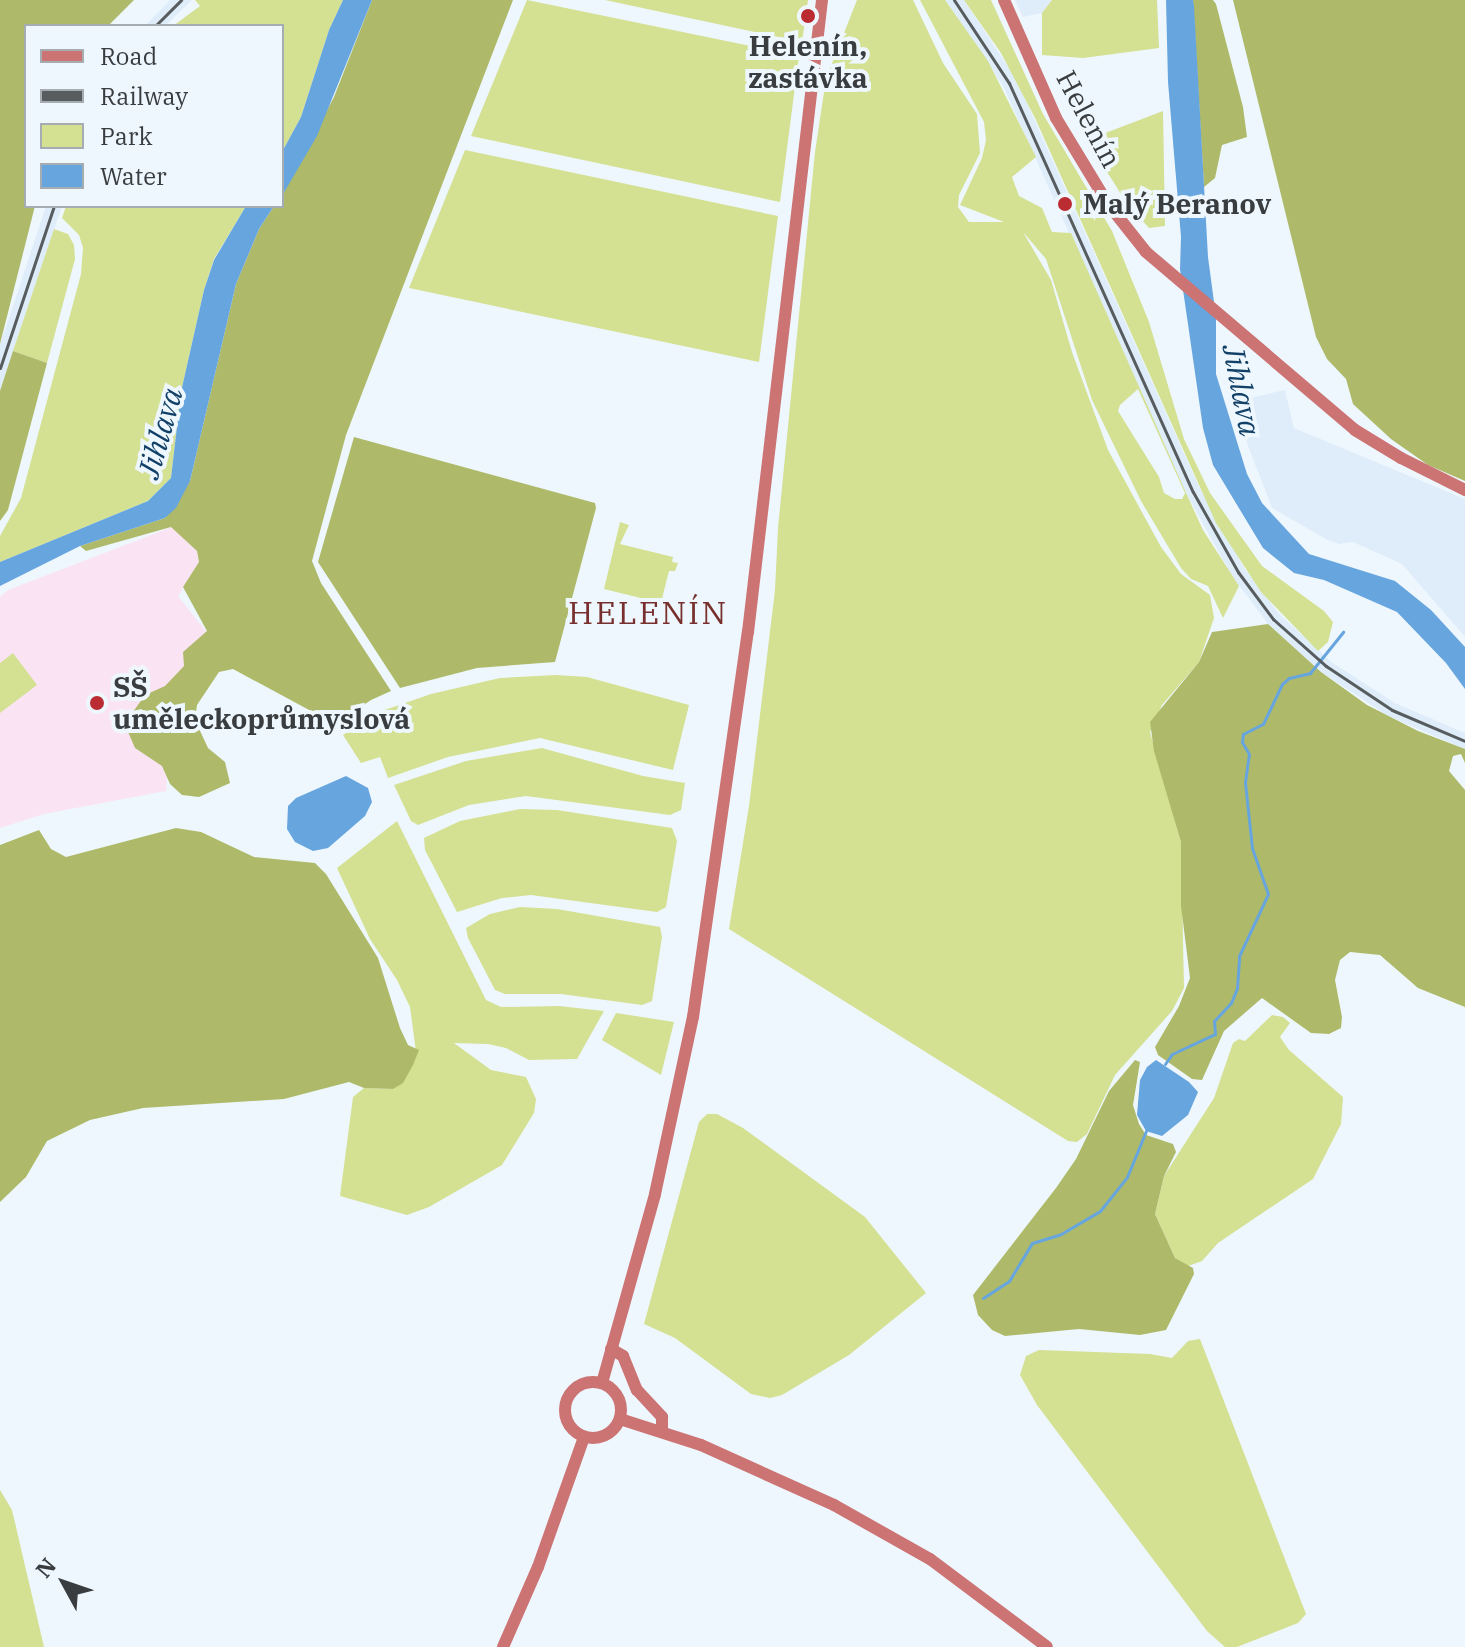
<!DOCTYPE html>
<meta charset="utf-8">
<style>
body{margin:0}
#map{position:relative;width:1465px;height:1647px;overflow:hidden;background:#eef7fe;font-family:"IBM Plex Serif",serif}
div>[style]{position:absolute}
.built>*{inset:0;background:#dfedfa}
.education>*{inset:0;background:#fae4f3}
.green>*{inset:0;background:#d4e092}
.forest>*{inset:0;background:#aeba69}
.water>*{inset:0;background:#67a5de}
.stream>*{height:3px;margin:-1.5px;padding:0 1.5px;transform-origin:1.5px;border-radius:1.5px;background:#67a5de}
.secondary>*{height:12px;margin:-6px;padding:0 6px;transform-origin:6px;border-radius:6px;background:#cc7373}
.secondary>.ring{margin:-6px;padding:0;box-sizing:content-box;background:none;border:12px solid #cc7373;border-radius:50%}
.rail>*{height:3px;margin:-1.5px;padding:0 1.5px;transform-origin:1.5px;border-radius:1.5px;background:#575c5f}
.dots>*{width:22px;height:22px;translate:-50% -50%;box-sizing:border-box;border:4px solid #eef7fe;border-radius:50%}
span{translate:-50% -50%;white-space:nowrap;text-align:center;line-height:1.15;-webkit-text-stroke:8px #eef7fe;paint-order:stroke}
.poi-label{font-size:28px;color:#393d3f;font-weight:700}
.left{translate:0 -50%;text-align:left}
.street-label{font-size:28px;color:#393d3f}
.water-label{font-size:30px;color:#124066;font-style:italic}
.quarter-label{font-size:32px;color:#77302e;letter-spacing:2px}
.legend{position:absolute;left:24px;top:24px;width:260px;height:184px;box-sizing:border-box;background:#eef7fe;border:2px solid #a6adb2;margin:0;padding:10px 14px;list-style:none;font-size:24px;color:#393d3f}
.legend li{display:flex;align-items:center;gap:16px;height:40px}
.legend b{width:40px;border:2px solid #a6adb2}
.north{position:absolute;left:24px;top:1543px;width:80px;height:80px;-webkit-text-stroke:6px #eef7fe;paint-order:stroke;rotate:310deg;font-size:22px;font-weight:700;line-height:32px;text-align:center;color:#393d3f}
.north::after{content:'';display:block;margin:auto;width:28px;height:36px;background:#393d3f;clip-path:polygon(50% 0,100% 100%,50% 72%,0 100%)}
</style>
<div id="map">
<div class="built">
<div style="clip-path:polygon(170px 0,192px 0,165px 26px,145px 26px)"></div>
<div style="clip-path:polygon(945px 0,964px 0,1016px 79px,1200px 489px,1244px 568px,1279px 614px,1330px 661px,1395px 703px,1465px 733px,1465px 749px,1388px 716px,1321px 672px,1268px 624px,1232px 576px,1187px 495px,1003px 86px)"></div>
<div style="clip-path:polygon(1015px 0,1052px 0,1042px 13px,1023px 17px)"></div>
<div style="clip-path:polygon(46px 206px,62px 206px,0 391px,0 345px)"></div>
<div style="clip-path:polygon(1285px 390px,1294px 428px,1465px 499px,1465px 637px,1402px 564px,1353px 542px,1339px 544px,1326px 539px,1272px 508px,1231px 402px)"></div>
</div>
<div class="education">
<div style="clip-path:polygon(172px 527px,197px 551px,199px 562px,178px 596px,205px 630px,218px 658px,169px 748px,166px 791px,44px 814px,0 828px,0 597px,8px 590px)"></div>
</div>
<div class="green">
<div style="clip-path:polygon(195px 0,343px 0,329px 30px,301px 117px,282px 152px,282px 26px,173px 26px,200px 6px)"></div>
<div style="clip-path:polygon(527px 0,799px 56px,780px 202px,471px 136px)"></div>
<div style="clip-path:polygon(605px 0,808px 0,802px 42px)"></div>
<div style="clip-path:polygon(evenodd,857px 0,913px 0,943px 63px,977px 114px,980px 153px,959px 195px,958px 207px,969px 222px,1004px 222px,960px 205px,982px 158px,986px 140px,984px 122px,920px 0,945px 0,988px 61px,1036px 157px,1012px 177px,1019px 196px,1042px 208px,1052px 232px,1071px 233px,1187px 495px,1203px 530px,1239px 586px,1223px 618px,1208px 586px,1191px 579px,1181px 568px,1141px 501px,1092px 400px,1046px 259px,1023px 232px,1051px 280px,1072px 352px,1108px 450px,1161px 547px,1181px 574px,1210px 595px,1214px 618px,1199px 662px,1162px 705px,1150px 732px,1181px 842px,1184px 988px,1172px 1011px,1115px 1075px,1087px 1134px,1077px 1142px,1068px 1141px,729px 929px,749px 806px,775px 590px,778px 528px,815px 152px,826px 79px,857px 0,1138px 389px,1185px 493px,1182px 499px,1175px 499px,1164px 493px,1159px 477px,1118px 411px,1120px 405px,1138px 389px)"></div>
<div style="clip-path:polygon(964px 0,991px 0,1043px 114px,1112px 231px,1149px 322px,1184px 439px,1210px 493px,1262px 566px,1324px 611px,1333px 622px,1328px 642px,1318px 651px,1261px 592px,1216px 523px,1035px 118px,1001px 53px)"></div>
<div style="clip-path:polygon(1052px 0,1157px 0,1159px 48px,1083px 58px,1042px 55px,1042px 13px)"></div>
<div style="clip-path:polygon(1163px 111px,1165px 226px,1149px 228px,1126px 202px,1087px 140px)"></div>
<div style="clip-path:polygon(465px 150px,778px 216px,759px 362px,409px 288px)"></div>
<div style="clip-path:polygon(66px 206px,246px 206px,214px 259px,204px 290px,181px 392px,171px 478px,148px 501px,0 562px,0 536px,21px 498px,81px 274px,83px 248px,79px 235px,62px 218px)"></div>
<div style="clip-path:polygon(54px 229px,68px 234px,74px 245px,75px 259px,47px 363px,13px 351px)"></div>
<div style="clip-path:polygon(620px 522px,629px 525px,620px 544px,673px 557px,672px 562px,678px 563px,675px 571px,669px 571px,661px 603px,604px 589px)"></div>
<div style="clip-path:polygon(13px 653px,37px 685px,0 713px,0 663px)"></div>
<div style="clip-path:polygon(556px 675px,587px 677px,689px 705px,673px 770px,540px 738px,448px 757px,388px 778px,380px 757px,361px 763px,343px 735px,379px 712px,431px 694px,500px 678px)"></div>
<div style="clip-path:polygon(542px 748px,643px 776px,685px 783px,681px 810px,670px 815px,526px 796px,469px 805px,418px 825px,411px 821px,394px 785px,466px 761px)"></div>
<div style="clip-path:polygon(520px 809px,557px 810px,672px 828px,677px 841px,666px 907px,657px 912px,531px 895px,502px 898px,457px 912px,425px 850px,424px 838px,460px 821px)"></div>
<div style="clip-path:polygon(397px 821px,486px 1000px,501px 1007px,559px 1006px,604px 1011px,577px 1059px,529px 1060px,506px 1048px,488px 1044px,454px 1043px,491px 1070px,526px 1077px,536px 1099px,534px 1113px,502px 1165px,429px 1207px,407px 1215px,340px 1196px,353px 1097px,364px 1088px,393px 1089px,416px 1052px,410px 1007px,397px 980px,370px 939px,337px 868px)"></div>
<div style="clip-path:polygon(520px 907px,557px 909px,660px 927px,662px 937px,652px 1001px,642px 1005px,561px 994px,505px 994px,495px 990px,468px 938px,466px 928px,490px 914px)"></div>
<div style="clip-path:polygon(616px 1013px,674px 1022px,661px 1075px,602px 1040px)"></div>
<div style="clip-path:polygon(1272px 1015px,1283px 1017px,1290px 1023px,1280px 1037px,1289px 1050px,1343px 1097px,1341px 1124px,1313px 1179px,1218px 1243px,1202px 1261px,1188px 1266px,1175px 1258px,1155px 1214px,1164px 1176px,1214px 1098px,1233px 1043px,1239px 1039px,1245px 1041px)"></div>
<div style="clip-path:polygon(707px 1114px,717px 1114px,743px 1128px,865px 1217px,926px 1293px,849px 1355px,782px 1395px,770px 1398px,751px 1394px,675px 1338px,644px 1324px,699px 1122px)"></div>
<div style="clip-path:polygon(1200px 1339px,1306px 1614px,1298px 1623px,1237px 1647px,1225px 1647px,1207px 1631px,1037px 1405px,1020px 1375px,1026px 1356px,1039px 1350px,1150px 1354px,1172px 1358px,1188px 1341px)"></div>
<div style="clip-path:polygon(0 1490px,12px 1510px,44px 1647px,0 1647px)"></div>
</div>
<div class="forest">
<div style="clip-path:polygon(0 0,134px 0,108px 26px,26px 26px,26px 206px,35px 206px,0 344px)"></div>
<div style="clip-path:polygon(372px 0,513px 0,346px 435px,312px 561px,321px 583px,391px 691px,371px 700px,335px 724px,233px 669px,219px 672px,197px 705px,195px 720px,208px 748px,225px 762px,230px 783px,199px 797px,182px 795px,170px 784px,162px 766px,135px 748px,128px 732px,133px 712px,145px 695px,165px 686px,184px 666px,183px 652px,207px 631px,183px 587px,199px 562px,197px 551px,171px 527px,86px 551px,80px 546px,165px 518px,190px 481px,236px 284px,259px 229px,274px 206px,282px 206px,282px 196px,334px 97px)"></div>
<div style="clip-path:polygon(1193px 0,1213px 0,1216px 4px,1243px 107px,1247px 137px,1222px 145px,1215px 178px,1204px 187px)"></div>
<div style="clip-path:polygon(1233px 0,1465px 0,1465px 481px,1428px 465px,1391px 439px,1353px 404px,1346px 379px,1327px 359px,1316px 337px)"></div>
<div style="clip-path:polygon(13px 351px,47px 363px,8px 510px,0 521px,0 391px)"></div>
<div style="clip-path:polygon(354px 437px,595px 503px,596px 508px,555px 662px,477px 668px,400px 688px,318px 562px)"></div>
<div style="clip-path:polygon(1268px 624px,1321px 672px,1367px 705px,1418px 731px,1465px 749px,1465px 763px,1461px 754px,1453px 756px,1449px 771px,1465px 790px,1465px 1007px,1418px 988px,1380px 955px,1350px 952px,1340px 960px,1335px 980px,1342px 1017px,1341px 1028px,1329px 1034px,1311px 1033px,1262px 998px,1224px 1031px,1202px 1080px,1192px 1079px,1158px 1055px,1155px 1047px,1179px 1006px,1190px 978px,1181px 906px,1181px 842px,1154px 751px,1150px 722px,1199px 662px,1212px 632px)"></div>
<div style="clip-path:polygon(176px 828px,201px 832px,254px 857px,315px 863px,326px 874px,378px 958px,400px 1028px,408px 1045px,419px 1050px,413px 1065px,403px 1083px,393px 1089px,364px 1088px,349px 1082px,284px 1099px,143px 1108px,90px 1120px,47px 1141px,26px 1177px,0 1202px,0 845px,39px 830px,51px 849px,66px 857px)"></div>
<div style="clip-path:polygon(1135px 1060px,1140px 1062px,1133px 1105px,1139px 1124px,1146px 1135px,1173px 1144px,1176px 1152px,1164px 1176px,1155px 1214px,1175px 1258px,1193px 1268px,1194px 1274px,1166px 1330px,1140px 1335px,1079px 1329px,1005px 1336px,992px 1330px,978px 1315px,973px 1295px,1056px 1188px,1076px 1159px,1109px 1091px)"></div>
</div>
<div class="water">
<div style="clip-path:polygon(343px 0,372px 0,317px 136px,282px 196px,282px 152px,301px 117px,329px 30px)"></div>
<div style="clip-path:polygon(1166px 0,1193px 0,1194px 6px,1208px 257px,1216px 317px,1216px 374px,1247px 474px,1262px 503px,1309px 554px,1395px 581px,1431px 610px,1465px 647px,1465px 689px,1446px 663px,1397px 612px,1324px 580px,1294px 573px,1263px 548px,1213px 465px,1203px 428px,1180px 269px,1181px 237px,1168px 82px)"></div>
<div style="clip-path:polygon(246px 206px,274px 206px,259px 229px,236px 284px,190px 481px,176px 508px,165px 518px,80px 546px,0 586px,0 562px,148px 501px,171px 478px,181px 392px,204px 290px,214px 260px)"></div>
<div style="clip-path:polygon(346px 776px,368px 788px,372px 802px,365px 816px,328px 848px,313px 851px,295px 842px,287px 829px,288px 806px,296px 798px)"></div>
<div style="clip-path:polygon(1156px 1060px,1189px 1082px,1198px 1092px,1188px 1115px,1162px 1136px,1146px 1131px,1137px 1115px,1140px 1080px,1147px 1067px)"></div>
</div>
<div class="stream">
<div style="left:1165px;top:1064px;width:12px;rotate:-55deg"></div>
<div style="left:1172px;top:1054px;width:47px;rotate:-24.9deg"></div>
<div style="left:1215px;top:1034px;width:13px;rotate:-94deg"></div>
<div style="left:1214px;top:1021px;width:25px;rotate:-47deg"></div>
<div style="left:1231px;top:1003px;width:16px;rotate:-68deg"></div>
<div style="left:1237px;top:988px;width:32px;rotate:-86deg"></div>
<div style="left:1239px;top:956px;width:68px;rotate:-64.9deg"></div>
<div style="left:1268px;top:894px;width:49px;rotate:-109.2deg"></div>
<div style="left:1252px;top:848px;width:66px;rotate:-96.1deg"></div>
<div style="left:1245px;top:782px;width:28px;rotate:-82deg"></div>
<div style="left:1249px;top:754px;width:14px;rotate:-120deg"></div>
<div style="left:1242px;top:742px;width:8px;rotate:-83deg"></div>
<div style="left:1243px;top:734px;width:22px;rotate:-27deg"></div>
<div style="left:1263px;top:724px;width:44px;rotate:-64.6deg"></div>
<div style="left:1282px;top:684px;width:9px;rotate:-41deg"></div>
<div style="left:1289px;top:678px;width:22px;rotate:-13deg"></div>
<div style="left:1310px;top:673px;width:53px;rotate:-51.2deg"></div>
<div style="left:983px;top:1298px;width:31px;rotate:-33deg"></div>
<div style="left:1009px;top:1281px;width:44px;rotate:-58.8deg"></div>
<div style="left:1032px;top:1243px;width:30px;rotate:-17deg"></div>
<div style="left:1061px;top:1234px;width:45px;rotate:-30.5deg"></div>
<div style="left:1100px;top:1211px;width:43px;rotate:-51.5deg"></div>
<div style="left:1127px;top:1177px;width:50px;rotate:-67.6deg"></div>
</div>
<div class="secondary">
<div style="left:1004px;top:0;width:129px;rotate:66.2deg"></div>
<div style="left:1056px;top:118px;width:100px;rotate:58.8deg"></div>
<div style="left:1108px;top:204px;width:61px;rotate:51.6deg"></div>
<div style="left:1146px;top:252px;width:275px;rotate:40.4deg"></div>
<div style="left:1355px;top:430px;width:54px;rotate:31.3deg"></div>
<div style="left:1401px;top:458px;width:72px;rotate:26.6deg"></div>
<div style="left:611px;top:1349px;width:14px;rotate:30deg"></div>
<div style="left:623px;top:1356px;width:37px;rotate:68deg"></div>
<div style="left:637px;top:1390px;width:37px;rotate:47deg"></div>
<div style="left:662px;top:1417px;width:14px;rotate:90deg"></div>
<div class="ring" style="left:565px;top:1382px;width:44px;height:44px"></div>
<div style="left:602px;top:1383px;width:196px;rotate:-74.3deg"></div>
<div style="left:655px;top:1194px;width:181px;rotate:-77.9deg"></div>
<div style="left:693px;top:1017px;width:389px;rotate:-81.9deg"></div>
<div style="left:748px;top:632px;width:636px;rotate:-83.32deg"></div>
<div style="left:620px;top:1419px;width:85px;rotate:17.8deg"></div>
<div style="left:701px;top:1445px;width:146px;rotate:24.3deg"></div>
<div style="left:834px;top:1505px;width:110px;rotate:29.4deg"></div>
<div style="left:930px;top:1559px;width:146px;rotate:36.9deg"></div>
<div style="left:503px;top:1647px;width:87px;rotate:-66.4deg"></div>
<div style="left:538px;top:1567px;width:138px;rotate:-70.5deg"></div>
</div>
<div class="rail">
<div style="left:954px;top:0;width:100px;rotate:56.5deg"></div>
<div style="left:1009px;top:83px;width:448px;rotate:65.8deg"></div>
<div style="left:1193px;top:492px;width:92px;rotate:60.6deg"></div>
<div style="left:1238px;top:572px;width:59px;rotate:53.3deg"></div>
<div style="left:1273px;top:619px;width:71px;rotate:41.6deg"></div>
<div style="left:1326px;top:666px;width:79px;rotate:33.7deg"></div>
<div style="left:1392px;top:710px;width:79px;rotate:23deg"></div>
<div style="left:155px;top:26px;width:37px;rotate:-45deg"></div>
<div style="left:0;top:368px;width:171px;rotate:-71.6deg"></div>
</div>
<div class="dots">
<div style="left:808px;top:16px;background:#bb2b32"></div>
<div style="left:1065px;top:204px;background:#bb2b32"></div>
<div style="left:97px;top:703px;background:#bb2b32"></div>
</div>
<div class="poi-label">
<span style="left:808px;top:62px">Helenín,<br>zastávka</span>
<span class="left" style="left:1083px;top:204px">Malý Beranov</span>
<span class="left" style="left:113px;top:703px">SŠ<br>uměleckoprůmyslová</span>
</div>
<div class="street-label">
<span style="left:1089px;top:119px;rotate:62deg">Helenín</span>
</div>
<div class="water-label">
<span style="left:1242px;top:390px;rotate:79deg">Jihlava</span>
<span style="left:160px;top:433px;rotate:-74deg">Jihlava</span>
</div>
<div class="quarter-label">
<span style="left:648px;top:612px">HELENÍN</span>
</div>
<ul class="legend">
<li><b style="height:10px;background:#cc7373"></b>Road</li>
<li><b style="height:10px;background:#575c5f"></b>Railway</li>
<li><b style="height:22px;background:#d4e092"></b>Park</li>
<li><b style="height:22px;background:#67a5de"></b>Water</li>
</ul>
<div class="north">N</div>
</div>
